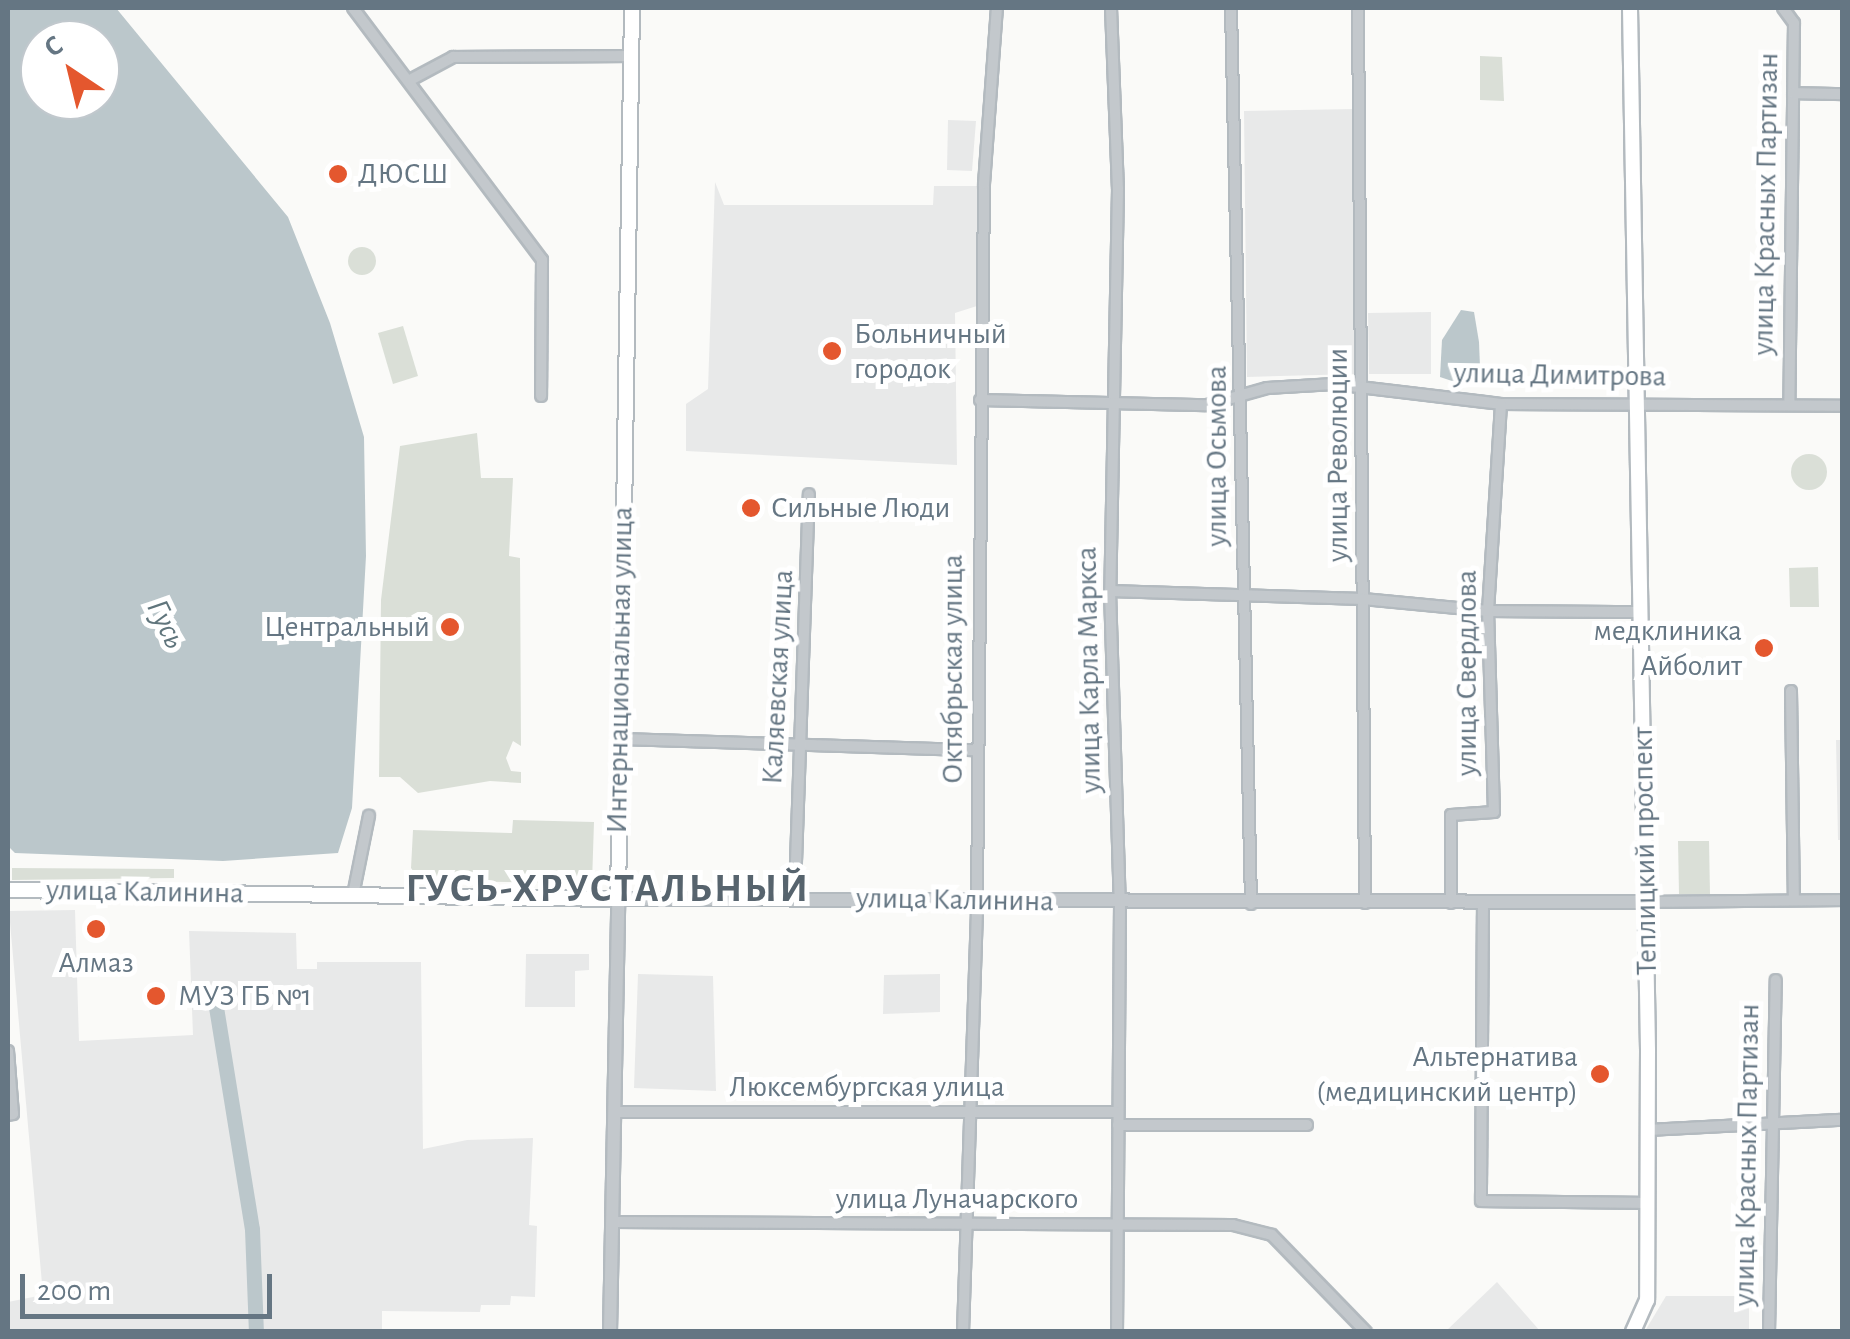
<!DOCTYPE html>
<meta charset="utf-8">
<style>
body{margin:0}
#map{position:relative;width:1850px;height:1339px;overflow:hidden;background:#fafaf8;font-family:"Alegreya Sans",sans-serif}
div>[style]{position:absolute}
.built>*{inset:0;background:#e8e9e9}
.green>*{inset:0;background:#dadfd7}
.round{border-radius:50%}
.water>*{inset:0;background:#bbc7cb}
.river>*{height:15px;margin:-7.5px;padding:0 7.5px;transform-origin:7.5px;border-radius:7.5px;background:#bbc7cb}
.roads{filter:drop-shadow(2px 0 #b3babf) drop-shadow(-2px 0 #b3babf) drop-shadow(0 2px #b3babf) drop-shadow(0 -2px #b3babf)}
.minor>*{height:10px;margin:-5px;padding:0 5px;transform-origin:5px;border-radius:5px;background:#c3c8cc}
.tertiary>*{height:12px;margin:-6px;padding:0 6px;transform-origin:6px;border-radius:6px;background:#c3c8cc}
.secondary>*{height:14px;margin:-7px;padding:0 7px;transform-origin:7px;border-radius:7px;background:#fff}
.dots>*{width:28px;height:28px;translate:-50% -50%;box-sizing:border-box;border:5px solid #fff;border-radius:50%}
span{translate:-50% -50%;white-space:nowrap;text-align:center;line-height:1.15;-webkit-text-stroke:10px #fff;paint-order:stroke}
.poi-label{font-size:30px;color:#657683}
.left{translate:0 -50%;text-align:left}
.right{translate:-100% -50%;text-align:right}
.street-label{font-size:30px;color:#657683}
.water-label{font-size:32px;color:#60757c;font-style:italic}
.district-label{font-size:40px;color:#57646e;font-weight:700;letter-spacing:2.5px}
.frame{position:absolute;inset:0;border:10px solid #657683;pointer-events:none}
.north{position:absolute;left:20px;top:20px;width:100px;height:100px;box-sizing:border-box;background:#fff;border:2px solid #c1c8cd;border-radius:50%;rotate:325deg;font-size:28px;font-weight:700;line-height:40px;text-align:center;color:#657683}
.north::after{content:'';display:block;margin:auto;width:35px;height:45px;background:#e4572e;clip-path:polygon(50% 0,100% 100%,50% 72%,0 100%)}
.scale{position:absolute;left:20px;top:1274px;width:252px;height:45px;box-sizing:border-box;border:5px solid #657683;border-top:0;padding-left:12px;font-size:30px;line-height:35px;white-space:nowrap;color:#657683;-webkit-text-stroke:8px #fff;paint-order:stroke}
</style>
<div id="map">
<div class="built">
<div style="clip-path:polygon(1355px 109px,1357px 374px,1247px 377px,1244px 111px)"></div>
<div style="clip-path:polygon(948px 120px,976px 121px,972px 171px,947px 170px)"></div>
<div style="clip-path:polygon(715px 182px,724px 205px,933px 205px,934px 186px,980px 186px,980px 305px,955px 313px,957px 465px,686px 451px,686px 404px,708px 389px)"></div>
<div style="clip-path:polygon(1431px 312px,1431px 374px,1369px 374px,1368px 313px)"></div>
<div style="clip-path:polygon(1836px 740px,1842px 740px,1842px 840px,1838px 840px)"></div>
<div style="clip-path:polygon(75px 910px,79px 1041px,193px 1035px,189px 931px,296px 933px,297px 969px,317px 969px,317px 962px,421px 962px,423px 1149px,467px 1140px,533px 1138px,529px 1225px,537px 1226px,535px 1297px,511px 1296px,510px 1305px,481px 1305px,480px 1312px,382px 1311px,382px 1331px,8px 1331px,8px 1302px,43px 1295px,9px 911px)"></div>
<div style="clip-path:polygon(526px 954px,589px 954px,589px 970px,575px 971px,575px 1007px,525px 1007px)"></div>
<div style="clip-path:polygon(638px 974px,713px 976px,716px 1091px,634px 1088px)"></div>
<div style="clip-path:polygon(940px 974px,940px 1012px,883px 1014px,884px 975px)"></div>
<div style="clip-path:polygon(1497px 1282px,1540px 1331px,1446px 1331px)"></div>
<div style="clip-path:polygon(1666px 1296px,1749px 1296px,1749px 1331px,1645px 1331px)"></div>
</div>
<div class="green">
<div style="clip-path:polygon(1480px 56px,1502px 57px,1504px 101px,1480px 100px)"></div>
<div class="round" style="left:348px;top:247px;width:28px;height:28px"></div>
<div style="clip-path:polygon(403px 326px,418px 376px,393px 384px,378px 333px)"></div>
<div style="clip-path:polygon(477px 433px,481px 478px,513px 478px,509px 556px,520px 558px,521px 746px,513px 741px,506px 758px,511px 771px,521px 772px,521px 783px,490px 781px,418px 793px,400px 777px,379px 777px,381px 600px,400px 446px)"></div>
<div class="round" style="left:1791px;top:454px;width:36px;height:36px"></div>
<div style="clip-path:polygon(1818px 567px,1819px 607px,1790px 607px,1789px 568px)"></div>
<div style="clip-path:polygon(513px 820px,594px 822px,592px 883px,420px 881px,411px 868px,413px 830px,512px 833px)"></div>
<div style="clip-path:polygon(1678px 841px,1709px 841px,1710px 894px,1679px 894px)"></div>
<div style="clip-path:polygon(12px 868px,174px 869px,174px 878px,12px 880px)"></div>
</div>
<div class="water">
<div style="clip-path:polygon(evenodd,8px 8px,116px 8px,288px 217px,330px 323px,364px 437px,366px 556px,352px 808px,338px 853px,223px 861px,15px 853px,8px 846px,8px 8px,40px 40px,100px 40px,100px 100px,40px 100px,40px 40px)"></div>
<div style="clip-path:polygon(1461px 310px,1474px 312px,1479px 342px,1480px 367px,1470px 387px,1440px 377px,1442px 340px)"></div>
</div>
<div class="river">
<div style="left:216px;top:1007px;width:225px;rotate:80.8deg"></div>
<div style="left:252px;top:1229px;width:103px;rotate:87.8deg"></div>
</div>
<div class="roads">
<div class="minor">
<div style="left:353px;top:8px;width:315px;rotate:53.1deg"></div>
<div style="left:542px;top:260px;width:136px;rotate:90.4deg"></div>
<div style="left:1111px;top:8px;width:181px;rotate:87.8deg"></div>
<div style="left:1118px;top:189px;width:402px;rotate:91.1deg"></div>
<div style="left:1110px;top:591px;width:313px;rotate:88.2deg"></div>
<div style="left:1120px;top:904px;width:428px;rotate:90.4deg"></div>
<div style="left:1231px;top:8px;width:896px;rotate:88.72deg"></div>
<div style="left:1358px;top:8px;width:895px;rotate:89.55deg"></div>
<div style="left:1783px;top:8px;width:19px;rotate:54deg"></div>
<div style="left:1794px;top:23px;width:382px;rotate:90.7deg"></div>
<div style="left:412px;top:79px;width:47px;rotate:-28.2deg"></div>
<div style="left:453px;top:57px;width:177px;rotate:-0.3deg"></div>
<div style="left:1793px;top:93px;width:49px;rotate:1.2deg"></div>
<div style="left:980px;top:400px;width:227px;rotate:1.3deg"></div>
<div style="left:1207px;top:405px;width:62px;rotate:-15.8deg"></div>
<div style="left:1267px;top:388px;width:67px;rotate:-3.4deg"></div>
<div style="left:1334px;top:384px;width:168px;rotate:6.8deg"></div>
<div style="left:1501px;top:404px;width:341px;rotate:0.3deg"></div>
<div style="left:1110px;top:591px;width:253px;rotate:1.8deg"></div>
<div style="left:1363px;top:599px;width:126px;rotate:5.5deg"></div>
<div style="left:1488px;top:611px;width:154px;rotate:0.4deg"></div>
<div style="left:1791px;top:691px;width:209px;rotate:89.2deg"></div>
<div style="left:619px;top:739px;width:359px;rotate:1.8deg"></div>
<div style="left:796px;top:862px;width:368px;rotate:-88deg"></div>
<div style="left:353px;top:895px;width:81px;rotate:-78.6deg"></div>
<div style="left:1647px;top:902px;width:195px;rotate:-0.6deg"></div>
<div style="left:1451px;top:903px;width:88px;rotate:-90deg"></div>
<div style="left:1451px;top:815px;width:43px;rotate:-4deg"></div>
<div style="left:1494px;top:812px;width:201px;rotate:-91.7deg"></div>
<div style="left:1488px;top:611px;width:207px;rotate:-86.4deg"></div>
<div style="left:1483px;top:903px;width:298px;rotate:90.4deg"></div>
<div style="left:1481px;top:1201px;width:166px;rotate:0.7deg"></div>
<div style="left:8px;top:1051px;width:63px;rotate:85.5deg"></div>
<div style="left:13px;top:1114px;width:5px;rotate:169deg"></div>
<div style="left:618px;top:1112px;width:498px"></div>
<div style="left:1118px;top:1125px;width:189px"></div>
<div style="left:1648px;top:1130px;width:194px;rotate:-3deg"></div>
<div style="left:615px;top:1222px;width:618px;rotate:0.28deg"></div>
<div style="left:1233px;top:1225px;width:40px;rotate:14.4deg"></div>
<div style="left:1272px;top:1235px;width:135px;rotate:45.9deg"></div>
<div style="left:963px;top:1332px;width:432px;rotate:-88.1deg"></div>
<div style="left:977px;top:900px;width:716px;rotate:-89.44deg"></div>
<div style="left:984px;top:184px;width:176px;rotate:-85.8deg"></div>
<div style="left:1769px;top:1332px;width:352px;rotate:-88.9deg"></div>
</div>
<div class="tertiary">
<div style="left:610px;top:1332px;width:433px;rotate:-88.9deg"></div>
<div style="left:618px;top:899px;width:1029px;rotate:0.17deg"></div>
</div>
<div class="secondary">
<div style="left:1630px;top:8px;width:1042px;rotate:89.01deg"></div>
<div style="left:1648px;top:1050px;width:250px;rotate:90.2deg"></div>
<div style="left:1647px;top:1300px;width:35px;rotate:114deg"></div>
<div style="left:8px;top:890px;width:610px;rotate:0.85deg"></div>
<div style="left:618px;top:899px;width:891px;rotate:-89.1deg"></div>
</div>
</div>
<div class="dots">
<div style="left:338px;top:174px;background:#e4572e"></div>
<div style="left:832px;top:351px;background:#e4572e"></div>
<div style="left:751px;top:508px;background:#e4572e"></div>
<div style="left:450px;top:627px;background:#e4572e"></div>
<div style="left:1764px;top:648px;background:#e4572e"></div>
<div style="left:96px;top:929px;background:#e4572e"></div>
<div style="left:156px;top:996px;background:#e4572e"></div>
<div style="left:1600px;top:1074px;background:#e4572e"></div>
</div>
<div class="poi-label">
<span class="left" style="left:358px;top:174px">ДЮСШ</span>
<span class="left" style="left:854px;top:351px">Больничный<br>городок</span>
<span class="left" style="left:771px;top:508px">Сильные Люди</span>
<span class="right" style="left:430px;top:627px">Центральный</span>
<span class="right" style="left:1742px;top:648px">медклиника<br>Айболит</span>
<span style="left:96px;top:963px">Алмаз</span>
<span class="left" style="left:178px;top:996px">МУЗ ГБ №1</span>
<span class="right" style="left:1578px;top:1074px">Альтернатива<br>(медицинский центр)</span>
</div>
<div class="street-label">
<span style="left:1766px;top:204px;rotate:-89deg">улица Красных Партизан</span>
<span style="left:1560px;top:375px;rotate:1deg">улица Димитрова</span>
<span style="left:1338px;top:455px;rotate:-90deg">улица Революции</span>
<span style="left:1217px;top:456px;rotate:-90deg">улица Осьмова</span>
<span style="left:953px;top:669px;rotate:-90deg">Октябрьская улица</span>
<span style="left:620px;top:670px;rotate:-89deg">Интернациональная улица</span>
<span style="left:1089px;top:670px;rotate:-91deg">улица Карла Маркса</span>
<span style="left:1467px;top:673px;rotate:-90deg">улица Свердлова</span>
<span style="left:778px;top:677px;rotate:-87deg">Каляевская улица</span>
<span style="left:1645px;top:851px;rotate:-91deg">Теплицкий проспект</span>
<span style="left:145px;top:892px;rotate:1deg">улица Калинина</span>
<span style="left:955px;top:900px;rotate:1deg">улица Калинина</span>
<span style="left:867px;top:1087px">Люксембургская улица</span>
<span style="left:1747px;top:1155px;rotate:-89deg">улица Красных Партизан</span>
<span style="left:957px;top:1199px">улица Луначарского</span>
</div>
<div class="water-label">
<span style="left:166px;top:624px;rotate:64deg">Гусь</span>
</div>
<div class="district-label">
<span style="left:608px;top:889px">ГУСЬ-ХРУСТАЛЬНЫЙ</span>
</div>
<div class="frame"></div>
<div class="north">С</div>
<div class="scale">200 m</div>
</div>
